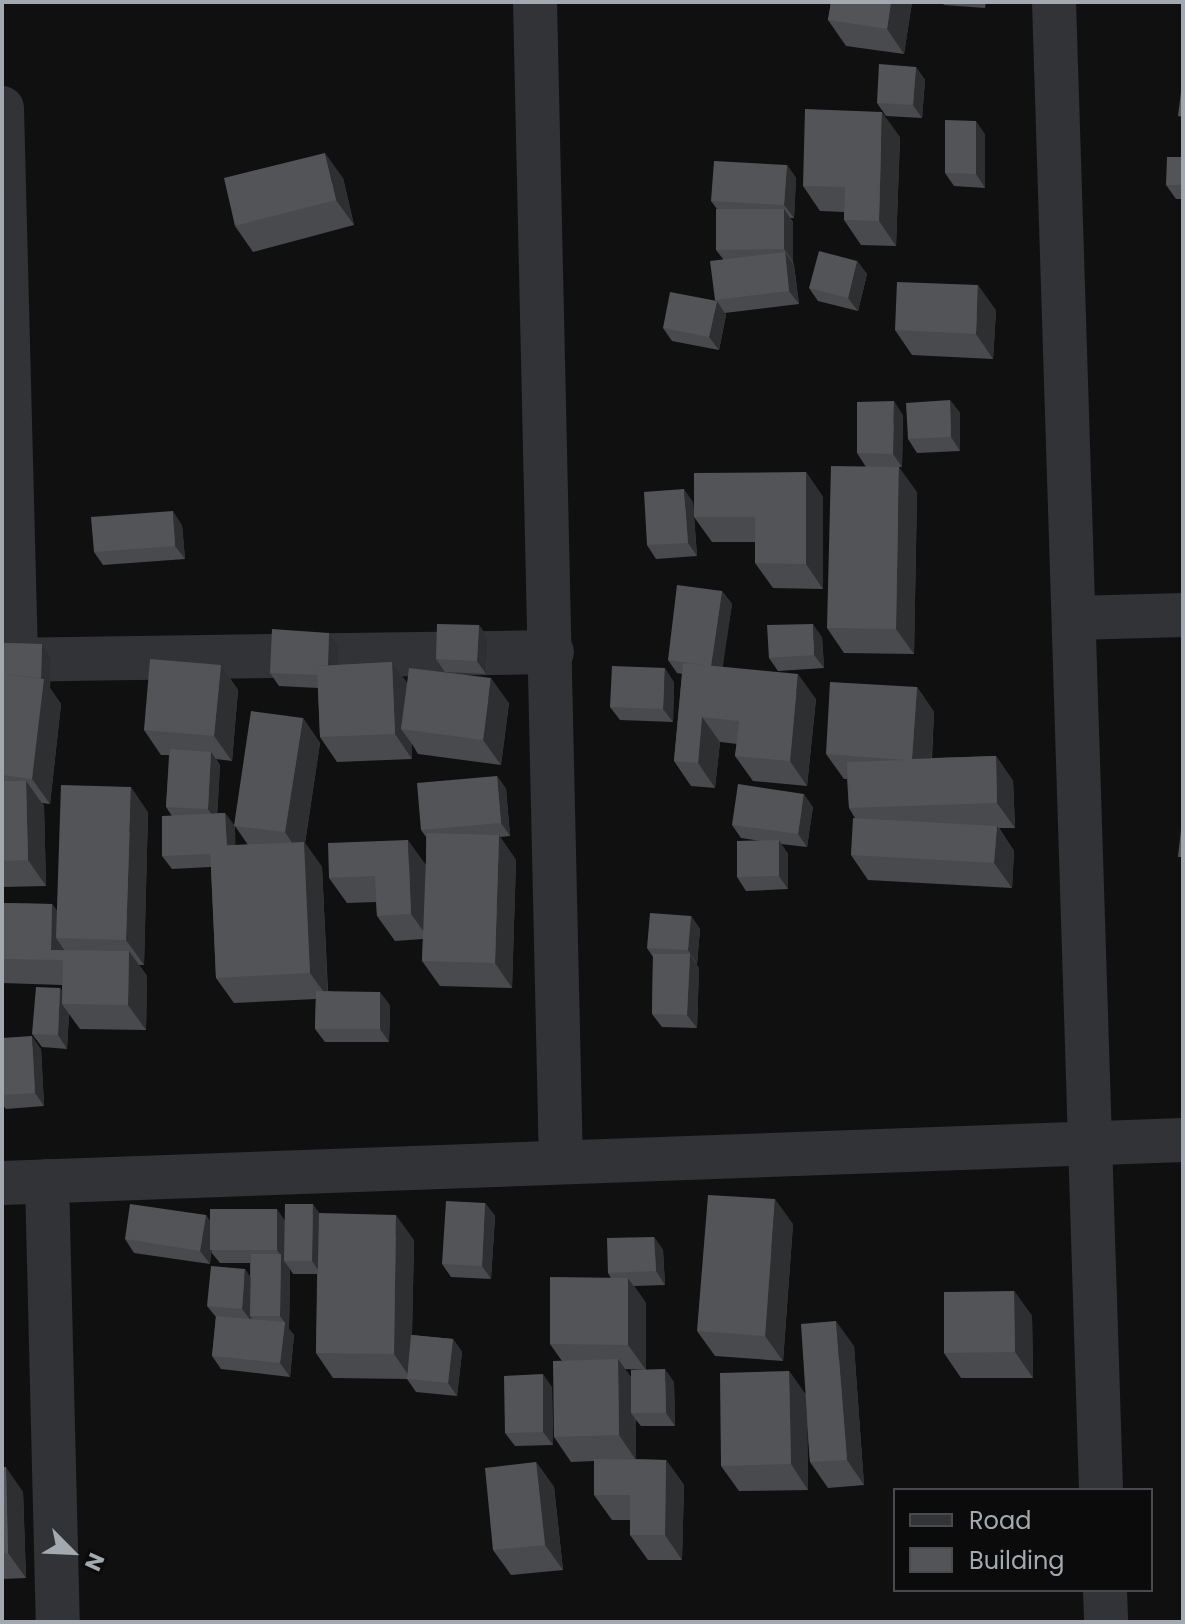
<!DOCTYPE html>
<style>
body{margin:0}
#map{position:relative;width:1185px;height:1624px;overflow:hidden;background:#101011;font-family:Poppins,sans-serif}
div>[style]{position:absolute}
.street>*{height:44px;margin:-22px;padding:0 22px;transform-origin:22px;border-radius:22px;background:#313336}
.wall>*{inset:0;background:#494a4d}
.shaded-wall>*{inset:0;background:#2e2f31}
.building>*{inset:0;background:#525458}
span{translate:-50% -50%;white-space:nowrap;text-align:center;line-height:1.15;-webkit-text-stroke:6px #0b0b0c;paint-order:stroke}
.frame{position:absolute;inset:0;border:4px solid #a3a9b0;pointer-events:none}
.legend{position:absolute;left:893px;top:1488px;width:260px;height:104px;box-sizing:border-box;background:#0b0b0c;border:2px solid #484a4e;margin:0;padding:10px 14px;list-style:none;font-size:24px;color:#a3a9b0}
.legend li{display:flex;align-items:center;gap:16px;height:40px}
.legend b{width:40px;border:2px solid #484a4e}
.north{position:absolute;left:32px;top:1512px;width:80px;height:80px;-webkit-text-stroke:6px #0b0b0c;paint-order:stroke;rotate:114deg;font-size:22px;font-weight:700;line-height:32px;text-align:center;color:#a3a9b0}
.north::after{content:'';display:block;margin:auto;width:28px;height:36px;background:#a3a9b0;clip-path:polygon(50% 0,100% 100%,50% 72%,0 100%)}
</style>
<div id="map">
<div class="street">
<div style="left:535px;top:2px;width:1160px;rotate:88.72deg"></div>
<div style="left:1054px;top:2px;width:1489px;rotate:88.19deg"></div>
<div style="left:2px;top:108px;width:551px;rotate:88.54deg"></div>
<div style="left:1074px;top:618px;width:109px;rotate:-1.6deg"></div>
<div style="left:2px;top:660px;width:550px;rotate:-0.83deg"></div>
<div style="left:47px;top:1181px;width:441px;rotate:88.6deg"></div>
<div style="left:2px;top:1183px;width:1182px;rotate:-2.09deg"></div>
<div style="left:1105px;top:1590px;width:32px;rotate:88deg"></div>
</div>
<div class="wall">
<div style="clip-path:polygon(831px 2px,912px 2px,904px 54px,846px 46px,828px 20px)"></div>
<div style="clip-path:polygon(942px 2px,986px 2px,985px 8px,944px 5px)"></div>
<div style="clip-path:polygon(916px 67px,925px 80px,922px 118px,886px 116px,877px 103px)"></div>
<div style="clip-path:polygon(985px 134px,985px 188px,954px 186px,945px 173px)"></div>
<div style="clip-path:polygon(900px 137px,896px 246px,861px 245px,844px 220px,844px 212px,820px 211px,803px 186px)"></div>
<div style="clip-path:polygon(1183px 157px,1183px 199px,1176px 199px,1166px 185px)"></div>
<div style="clip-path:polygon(787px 165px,796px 178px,794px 218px,790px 218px,793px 222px,793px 262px,794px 265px,799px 304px,725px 313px,726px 315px,719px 350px,672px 341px,663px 328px,716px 301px,715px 300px,723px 259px,716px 250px,717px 209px,711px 201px)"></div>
<div style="clip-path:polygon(343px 178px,354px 225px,253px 252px,235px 226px)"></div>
<div style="clip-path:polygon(857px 261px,867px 274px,858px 311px,818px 301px,809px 288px)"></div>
<div style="clip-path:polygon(996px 310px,993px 359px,912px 355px,895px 330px)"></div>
<div style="clip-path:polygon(950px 400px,960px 413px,960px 451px,917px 453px,908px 439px)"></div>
<div style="clip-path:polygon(903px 415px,902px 467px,866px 467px,857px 453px)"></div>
<div style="clip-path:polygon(806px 472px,823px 497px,823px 589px,773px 588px,755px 563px,755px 542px,712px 542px,694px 517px)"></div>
<div style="clip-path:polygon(917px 492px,914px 654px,844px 653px,827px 628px)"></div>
<div style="clip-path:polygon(693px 502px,697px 556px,656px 559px,647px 545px)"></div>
<div style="clip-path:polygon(182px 525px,185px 559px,103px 565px,94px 552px)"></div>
<div style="clip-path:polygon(722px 591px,732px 604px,722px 667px,816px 699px,807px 786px,753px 781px,735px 756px,737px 744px,720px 742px,715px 788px,691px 786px,674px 761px,682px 674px,677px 673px,668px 660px)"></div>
<div style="clip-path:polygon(479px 625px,488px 638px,486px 674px,445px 672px,436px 659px)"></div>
<div style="clip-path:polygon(329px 633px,339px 646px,338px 665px,392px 662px,407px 683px,509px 703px,501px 765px,418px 754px,412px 744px,412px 759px,337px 762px,320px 737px,318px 688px,279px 686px,270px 673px)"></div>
<div style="clip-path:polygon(822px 637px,824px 668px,778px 671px,769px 658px)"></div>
<div style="clip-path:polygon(2px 643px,42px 644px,51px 657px,50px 688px,61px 704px,50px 804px,42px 803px,44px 806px,46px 886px,2px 887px)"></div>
<div style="clip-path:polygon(evenodd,221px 665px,238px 690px,232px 761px,216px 759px,220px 765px,217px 813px,225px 813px,234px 826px,303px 718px,320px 743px,305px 843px,322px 867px,328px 991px,390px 1005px,389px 1042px,325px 1042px,315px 1029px,316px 999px,234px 1003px,216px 978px,211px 867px,172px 869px,162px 856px,172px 816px,166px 807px,169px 755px,161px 755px,144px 730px,221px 665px,235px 826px,248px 845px,235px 845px,235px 826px)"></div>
<div style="clip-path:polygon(674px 682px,673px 722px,620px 720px,610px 707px)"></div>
<div style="clip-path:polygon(917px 687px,934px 712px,932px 758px,996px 756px,1013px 781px,1015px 828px,999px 828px,1014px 851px,1012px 888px,868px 880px,851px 855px,855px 818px,849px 808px,847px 779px,844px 779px,826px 754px)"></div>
<div style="clip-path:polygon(497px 776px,506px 789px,510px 836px,500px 837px,516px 860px,512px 988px,440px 986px,422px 961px,423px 939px,395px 941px,377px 916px,376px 902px,347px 903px,329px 878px,426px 864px,426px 837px,421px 830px)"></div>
<div style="clip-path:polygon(813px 807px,807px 847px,781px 844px,788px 854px,788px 889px,746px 891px,737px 877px,761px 841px,741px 838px,732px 825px)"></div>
<div style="clip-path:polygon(148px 812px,144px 965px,139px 965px,147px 976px,146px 1030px,80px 1029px,69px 1014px,67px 1049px,42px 1047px,32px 1034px,60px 988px,62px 991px,62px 985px,2px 983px,2px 903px,52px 904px,57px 911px)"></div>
<div style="clip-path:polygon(691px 916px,700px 929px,697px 964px,696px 964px,699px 968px,697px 1028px,662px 1027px,652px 1014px,653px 957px,647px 948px)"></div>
<div style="clip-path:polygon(2px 1038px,41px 1049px,44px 1106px,6px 1109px,2px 1104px)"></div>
<div style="clip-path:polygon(485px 1203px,495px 1216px,491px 1279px,451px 1277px,442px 1264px)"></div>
<div style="clip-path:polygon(319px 1213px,414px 1240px,412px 1335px,453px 1339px,462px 1352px,457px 1396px,416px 1392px,407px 1379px,333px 1378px,316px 1353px,317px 1274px,293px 1274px,290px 1269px,289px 1329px,294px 1335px,290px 1377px,221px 1369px,212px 1356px,216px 1317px,207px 1306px,250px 1276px,250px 1263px,220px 1263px,211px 1252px,210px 1264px,134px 1253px,125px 1239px,206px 1215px,210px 1222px,285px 1220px)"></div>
<div style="clip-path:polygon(793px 1224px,783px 1361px,715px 1356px,697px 1331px)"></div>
<div style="clip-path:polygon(654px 1237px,663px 1250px,665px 1285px,634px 1286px,646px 1303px,646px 1370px,625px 1369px,631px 1378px,674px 1382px,675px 1426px,641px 1426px,636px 1420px,636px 1459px,666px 1460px,684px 1485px,682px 1560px,648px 1560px,630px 1535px,630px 1520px,612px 1520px,594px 1495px,594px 1461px,571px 1462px,554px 1437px,562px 1361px,550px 1344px,611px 1278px,608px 1273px)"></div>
<div style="clip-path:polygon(1014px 1291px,1032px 1316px,1033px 1378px,961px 1378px,944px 1353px)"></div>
<div style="clip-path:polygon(854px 1346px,864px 1485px,828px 1488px,810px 1462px,807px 1424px,808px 1490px,739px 1491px,721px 1466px,789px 1371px,805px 1394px)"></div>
<div style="clip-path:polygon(552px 1387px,553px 1445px,515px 1446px,505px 1433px)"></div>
<div style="clip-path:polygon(536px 1462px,554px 1487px,563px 1570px,511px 1575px,493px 1550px)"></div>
<div style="clip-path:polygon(2px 1467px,23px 1492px,26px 1578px,2px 1579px)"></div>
</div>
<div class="shaded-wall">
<div style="clip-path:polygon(891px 2px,912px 2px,904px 54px,887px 29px)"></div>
<div style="clip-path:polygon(916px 67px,925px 80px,922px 118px,913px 105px)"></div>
<div style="clip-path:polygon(882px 112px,900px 137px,896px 246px,879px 221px)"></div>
<div style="clip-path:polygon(976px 121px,985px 134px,985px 188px,976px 174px)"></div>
<div style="clip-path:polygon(325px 153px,343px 178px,354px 225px,336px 200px)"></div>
<div style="clip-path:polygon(787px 165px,796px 178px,794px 218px,784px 205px)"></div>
<div style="clip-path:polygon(784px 209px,793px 222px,793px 262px,784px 249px)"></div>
<div style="clip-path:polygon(785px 252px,794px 265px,799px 304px,789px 291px)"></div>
<div style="clip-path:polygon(857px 261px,867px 274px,858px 311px,848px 298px)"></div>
<div style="clip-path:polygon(978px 285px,996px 310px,993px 359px,976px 334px)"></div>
<div style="clip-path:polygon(717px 301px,726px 315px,719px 350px,709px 337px)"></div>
<div style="clip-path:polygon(950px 400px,960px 413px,960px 451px,951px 437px)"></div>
<div style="clip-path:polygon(894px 401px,903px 415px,902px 467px,893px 454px)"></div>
<div style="clip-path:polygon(899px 467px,917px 492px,914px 654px,896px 629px)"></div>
<div style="clip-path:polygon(806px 472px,823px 497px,823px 589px,806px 564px)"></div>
<div style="clip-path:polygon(684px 489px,693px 502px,697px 556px,688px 543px)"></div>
<div style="clip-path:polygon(173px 511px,182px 525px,185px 559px,175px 546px)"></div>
<div style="clip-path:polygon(722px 591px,732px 604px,721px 679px,711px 666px)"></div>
<div style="clip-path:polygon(813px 624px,822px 637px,824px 668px,814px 655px)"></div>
<div style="clip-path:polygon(479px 625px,488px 638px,486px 674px,477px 661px)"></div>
<div style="clip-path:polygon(329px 633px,339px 646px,337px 689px,327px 676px)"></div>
<div style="clip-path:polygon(42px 644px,51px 657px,50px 688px,61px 704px,50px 804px,32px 779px,41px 681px)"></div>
<div style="clip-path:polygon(392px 662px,410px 687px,401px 729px,412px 744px,412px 759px,395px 734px)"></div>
<div style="clip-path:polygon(221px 665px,238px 690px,232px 761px,214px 736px)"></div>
<div style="clip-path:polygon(665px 668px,674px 682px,673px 722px,663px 709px)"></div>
<div style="clip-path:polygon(798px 674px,816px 699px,807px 786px,790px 761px)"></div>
<div style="clip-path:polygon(491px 678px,509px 703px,501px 765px,483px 740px)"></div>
<div style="clip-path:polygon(917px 687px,934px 712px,930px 784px,912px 759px)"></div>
<div style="clip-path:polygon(702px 717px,720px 742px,715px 788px,698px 763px)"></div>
<div style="clip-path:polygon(303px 718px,320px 743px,305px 843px,322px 867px,328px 998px,310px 973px,302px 858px,285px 832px)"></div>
<div style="clip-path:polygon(211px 752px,220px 765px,217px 823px,208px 809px)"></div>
<div style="clip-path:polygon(996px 756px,1013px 781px,1015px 828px,997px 803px)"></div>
<div style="clip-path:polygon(497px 776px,506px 789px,510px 836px,501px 823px)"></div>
<div style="clip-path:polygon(26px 781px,44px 806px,46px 886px,28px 860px)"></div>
<div style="clip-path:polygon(131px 787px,148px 812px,144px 965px,126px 940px)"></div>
<div style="clip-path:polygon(804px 794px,813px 807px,807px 847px,798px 834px)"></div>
<div style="clip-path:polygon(225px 813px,235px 826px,236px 866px,227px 853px)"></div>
<div style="clip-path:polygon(997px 826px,1014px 851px,1012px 888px,994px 863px)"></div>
<div style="clip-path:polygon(499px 835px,516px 860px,512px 988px,495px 963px)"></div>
<div style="clip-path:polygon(408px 840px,426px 865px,429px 939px,411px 914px)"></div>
<div style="clip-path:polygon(779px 840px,788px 854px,788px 889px,779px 876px)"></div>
<div style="clip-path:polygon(52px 904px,70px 929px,56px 938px,69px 957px,63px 960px,51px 950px)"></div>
<div style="clip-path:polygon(691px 916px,700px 929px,697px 964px,688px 950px)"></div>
<div style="clip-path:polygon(129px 951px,147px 976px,146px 1030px,128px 1005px)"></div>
<div style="clip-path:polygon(690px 954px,699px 968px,697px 1028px,687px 1015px)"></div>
<div style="clip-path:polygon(60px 988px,70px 1001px,62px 1004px,69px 1014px,67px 1049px,58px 1035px)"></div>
<div style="clip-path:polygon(380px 992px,390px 1005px,389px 1042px,380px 1029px)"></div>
<div style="clip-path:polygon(32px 1036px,41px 1049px,44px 1106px,35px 1093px)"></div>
<div style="clip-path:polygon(775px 1199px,793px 1224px,783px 1361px,765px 1336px)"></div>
<div style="clip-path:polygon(485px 1203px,495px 1216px,491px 1279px,482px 1266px)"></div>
<div style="clip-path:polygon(313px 1204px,322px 1217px,321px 1274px,312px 1261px)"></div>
<div style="clip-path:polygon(277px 1209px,286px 1222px,284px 1261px,290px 1269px,289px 1329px,294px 1335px,290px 1377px,280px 1363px,285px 1323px,280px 1316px,281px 1256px,277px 1250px)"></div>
<div style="clip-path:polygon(206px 1215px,215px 1228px,210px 1264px,200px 1251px)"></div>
<div style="clip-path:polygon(396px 1215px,414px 1240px,411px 1379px,394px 1354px)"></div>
<div style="clip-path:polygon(654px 1237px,663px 1250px,665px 1285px,656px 1271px)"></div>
<div style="clip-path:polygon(245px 1269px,254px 1282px,250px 1316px,252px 1319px,252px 1322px,242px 1309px)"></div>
<div style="clip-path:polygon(628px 1278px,646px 1303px,646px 1370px,628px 1345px)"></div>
<div style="clip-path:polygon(1014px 1291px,1032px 1316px,1033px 1378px,1015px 1352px)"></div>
<div style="clip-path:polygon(836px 1321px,854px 1346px,864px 1485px,847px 1460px)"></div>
<div style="clip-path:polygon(453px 1339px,462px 1352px,457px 1396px,448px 1383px)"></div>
<div style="clip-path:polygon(618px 1359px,636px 1384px,631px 1413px,636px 1420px,636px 1460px,619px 1435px)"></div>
<div style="clip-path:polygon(665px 1369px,674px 1382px,675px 1426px,666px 1413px)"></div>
<div style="clip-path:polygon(789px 1371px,807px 1396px,808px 1490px,791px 1464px)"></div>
<div style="clip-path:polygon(543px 1374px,552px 1387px,553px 1445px,543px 1432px)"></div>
<div style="clip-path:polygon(666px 1460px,684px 1485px,682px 1560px,665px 1535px)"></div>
<div style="clip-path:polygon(536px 1462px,554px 1487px,563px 1570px,545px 1545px)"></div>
<div style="clip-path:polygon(6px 1467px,23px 1492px,26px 1578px,8px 1553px)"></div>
</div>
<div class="building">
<div style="clip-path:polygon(831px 2px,891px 2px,887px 29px,828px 20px)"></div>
<div style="clip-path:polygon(879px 64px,916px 67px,913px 105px,877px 103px)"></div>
<div style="clip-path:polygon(1183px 76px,1183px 117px,1178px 116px)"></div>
<div style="clip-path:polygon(805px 109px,882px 112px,879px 221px,844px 220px,845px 187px,803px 186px)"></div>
<div style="clip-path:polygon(945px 120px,976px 121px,976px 174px,945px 173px)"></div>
<div style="clip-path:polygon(325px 153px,336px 200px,235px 226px,224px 178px)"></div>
<div style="clip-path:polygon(1167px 157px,1183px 157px,1183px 185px,1166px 185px)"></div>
<div style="clip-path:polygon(714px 161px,787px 165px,784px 205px,711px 201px)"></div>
<div style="clip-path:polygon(716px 209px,784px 209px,784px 249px,716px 250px)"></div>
<div style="clip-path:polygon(819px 251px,857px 261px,848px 298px,809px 288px)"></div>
<div style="clip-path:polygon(785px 252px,789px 291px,715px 300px,710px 261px)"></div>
<div style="clip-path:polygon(897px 282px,978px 285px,976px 334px,895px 330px)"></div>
<div style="clip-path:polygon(670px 292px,717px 301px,709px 337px,663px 328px)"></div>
<div style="clip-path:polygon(950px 400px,951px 437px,908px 439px,906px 403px)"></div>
<div style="clip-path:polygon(894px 401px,893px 454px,857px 453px,857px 402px)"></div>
<div style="clip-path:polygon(831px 466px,899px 467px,896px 629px,827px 628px)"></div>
<div style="clip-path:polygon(806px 472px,806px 564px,755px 563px,755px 517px,694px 517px,694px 473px)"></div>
<div style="clip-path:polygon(684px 489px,688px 543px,647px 545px,644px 492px)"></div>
<div style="clip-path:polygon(173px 511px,175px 546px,94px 552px,91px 517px)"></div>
<div style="clip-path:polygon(677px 585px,722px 591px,711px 666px,668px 660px)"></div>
<div style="clip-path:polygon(437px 624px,479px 625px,477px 661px,436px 659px)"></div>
<div style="clip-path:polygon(813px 624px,814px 655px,769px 658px,767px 625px)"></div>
<div style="clip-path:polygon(272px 629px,329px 633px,328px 665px,317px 666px,318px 675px,270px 673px)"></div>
<div style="clip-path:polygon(2px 643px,42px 644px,41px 678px,2px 674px)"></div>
<div style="clip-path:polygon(1181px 648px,1183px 648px,1183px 678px,1181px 678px)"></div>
<div style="clip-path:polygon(150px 659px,221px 665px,214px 736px,144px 730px)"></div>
<div style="clip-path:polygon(392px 662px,395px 734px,320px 737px,317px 666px)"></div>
<div style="clip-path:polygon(683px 663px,798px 674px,790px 761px,735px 756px,739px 721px,702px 717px,698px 763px,674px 761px)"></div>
<div style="clip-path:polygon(612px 666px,665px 668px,663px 709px,610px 707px)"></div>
<div style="clip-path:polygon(409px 668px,491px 678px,483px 740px,401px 729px)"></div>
<div style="clip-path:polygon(2px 674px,44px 679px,32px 779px,2px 775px)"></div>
<div style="clip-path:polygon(830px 682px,917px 687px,912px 759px,996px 756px,997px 803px,849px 808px,847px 762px,905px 760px,826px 754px)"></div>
<div style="clip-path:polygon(251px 711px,303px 718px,285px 832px,234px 826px)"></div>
<div style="clip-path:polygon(170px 749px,211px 752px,208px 809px,166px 807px)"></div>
<div style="clip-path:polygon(497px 776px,501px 823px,421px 830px,417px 783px)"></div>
<div style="clip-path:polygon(2px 781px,26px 781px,28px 860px,2px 861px)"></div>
<div style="clip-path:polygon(738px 784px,804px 794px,798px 834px,732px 825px)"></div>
<div style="clip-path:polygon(61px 785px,131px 787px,126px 940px,56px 938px)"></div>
<div style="clip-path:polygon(225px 813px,227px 846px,210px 846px,210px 854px,162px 856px,162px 816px)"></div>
<div style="clip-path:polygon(853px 818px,997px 826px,994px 863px,851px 855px)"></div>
<div style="clip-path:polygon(1182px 821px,1183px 821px,1183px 857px,1178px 857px)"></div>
<div style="clip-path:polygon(427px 833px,499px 835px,495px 963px,422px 961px)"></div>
<div style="clip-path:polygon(408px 840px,411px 914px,377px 916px,375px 876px,329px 878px,328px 843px)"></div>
<div style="clip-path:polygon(779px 840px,779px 876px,737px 877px,737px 841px)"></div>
<div style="clip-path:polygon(304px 842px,310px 973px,216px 978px,210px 846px)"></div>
<div style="clip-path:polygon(2px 903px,52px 904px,51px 950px,129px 951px,128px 1005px,62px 1004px,63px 960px,2px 959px)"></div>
<div style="clip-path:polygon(650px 913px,691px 916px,688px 950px,647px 948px)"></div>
<div style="clip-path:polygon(653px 954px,690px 954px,687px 1015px,652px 1014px)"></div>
<div style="clip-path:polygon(36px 987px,60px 988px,58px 1035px,32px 1034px)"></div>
<div style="clip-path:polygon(316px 991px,380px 992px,380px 1029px,315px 1029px)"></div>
<div style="clip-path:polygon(32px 1036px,35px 1093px,2px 1095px,2px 1038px)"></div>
<div style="clip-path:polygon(708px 1195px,775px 1199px,765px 1336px,697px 1331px)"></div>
<div style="clip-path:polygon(446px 1201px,485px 1203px,482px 1266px,442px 1264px)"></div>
<div style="clip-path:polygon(130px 1204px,206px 1215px,200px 1251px,125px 1239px)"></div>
<div style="clip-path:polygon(285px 1204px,313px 1204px,312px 1261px,284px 1261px)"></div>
<div style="clip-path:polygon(210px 1209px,277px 1209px,277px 1250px,210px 1250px)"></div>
<div style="clip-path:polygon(319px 1213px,396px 1215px,394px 1354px,316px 1353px)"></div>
<div style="clip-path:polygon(654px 1237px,656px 1271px,608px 1273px,607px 1238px)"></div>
<div style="clip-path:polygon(251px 1254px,281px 1254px,280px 1316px,250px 1316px)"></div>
<div style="clip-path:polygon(211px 1266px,245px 1269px,242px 1309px,207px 1306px)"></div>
<div style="clip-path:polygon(550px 1277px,628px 1278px,628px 1345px,550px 1344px)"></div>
<div style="clip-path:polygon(1014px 1291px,1015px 1352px,944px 1353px,944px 1292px)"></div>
<div style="clip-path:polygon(216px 1316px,285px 1322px,280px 1363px,212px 1356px)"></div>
<div style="clip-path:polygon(836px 1321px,847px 1460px,810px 1462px,801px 1324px)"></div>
<div style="clip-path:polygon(411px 1335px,453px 1339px,448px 1383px,407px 1379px)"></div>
<div style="clip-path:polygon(618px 1359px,619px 1435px,554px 1437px,553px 1361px)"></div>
<div style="clip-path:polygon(665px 1369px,666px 1413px,631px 1413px,631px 1370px)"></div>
<div style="clip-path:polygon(789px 1371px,791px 1464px,721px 1466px,720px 1373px)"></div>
<div style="clip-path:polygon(543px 1374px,543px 1432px,505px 1433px,504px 1376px)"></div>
<div style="clip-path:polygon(594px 1459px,666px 1460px,665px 1535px,630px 1535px,630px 1495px,594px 1495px)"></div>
<div style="clip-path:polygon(536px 1462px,545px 1545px,493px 1550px,485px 1468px)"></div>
<div style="clip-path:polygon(2px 1467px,6px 1467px,8px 1553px,2px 1554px)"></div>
</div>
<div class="frame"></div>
<ul class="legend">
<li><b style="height:10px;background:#313336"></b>Road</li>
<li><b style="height:22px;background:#525458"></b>Building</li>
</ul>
<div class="north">N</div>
</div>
